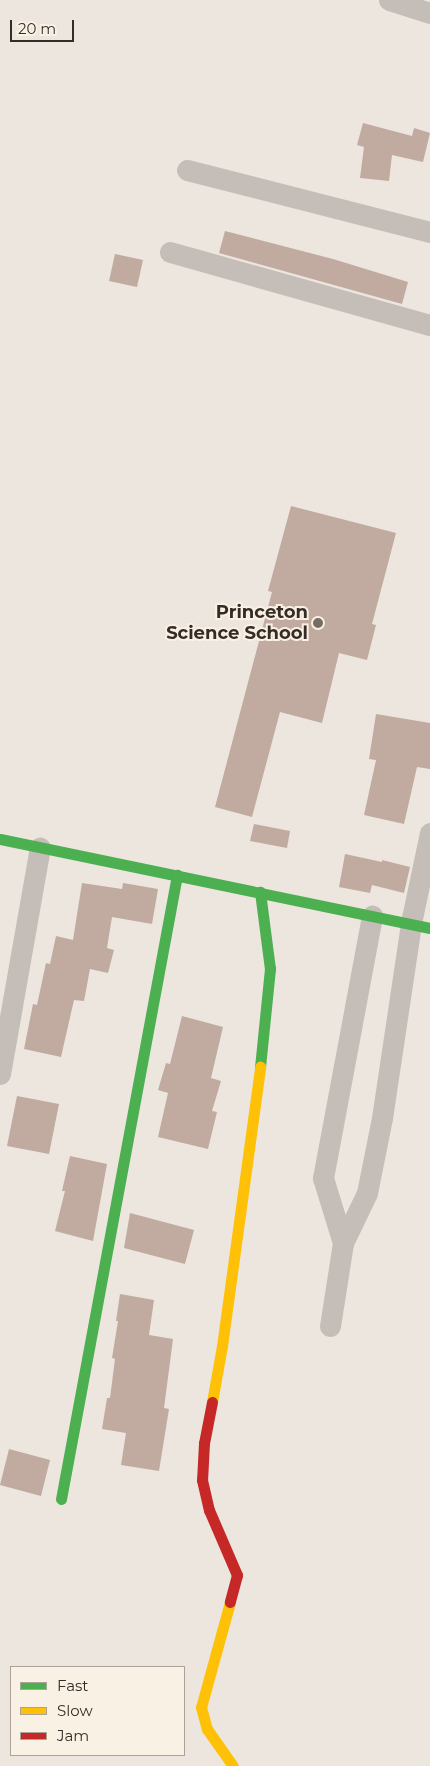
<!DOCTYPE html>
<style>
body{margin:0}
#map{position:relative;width:430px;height:1766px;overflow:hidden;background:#ece6df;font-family:Montserrat,sans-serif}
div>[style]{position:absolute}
.building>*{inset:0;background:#c1aaa0}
.street>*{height:21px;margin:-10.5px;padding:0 10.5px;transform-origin:10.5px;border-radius:10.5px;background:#c5beb8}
.fast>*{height:11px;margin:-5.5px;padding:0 5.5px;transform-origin:5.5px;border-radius:5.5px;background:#4caf50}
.slow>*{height:11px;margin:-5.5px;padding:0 5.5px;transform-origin:5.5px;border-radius:5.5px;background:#ffc107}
.jam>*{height:11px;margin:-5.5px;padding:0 5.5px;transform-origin:5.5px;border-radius:5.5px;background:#c62828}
.dots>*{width:14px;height:14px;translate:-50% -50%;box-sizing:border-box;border:2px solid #faf1e5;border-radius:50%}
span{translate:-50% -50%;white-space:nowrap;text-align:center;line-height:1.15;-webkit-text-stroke:4px #faf1e5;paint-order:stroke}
.poi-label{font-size:18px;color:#362c26;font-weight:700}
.right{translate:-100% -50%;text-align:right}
.legend{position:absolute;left:10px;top:1666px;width:175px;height:90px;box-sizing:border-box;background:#faf1e5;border:1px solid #aca299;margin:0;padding:6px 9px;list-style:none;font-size:15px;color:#362c26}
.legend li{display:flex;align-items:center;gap:10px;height:25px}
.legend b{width:25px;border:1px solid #aca299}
.scale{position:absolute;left:10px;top:20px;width:64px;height:22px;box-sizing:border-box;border:2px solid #362c26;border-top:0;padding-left:6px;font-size:15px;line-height:18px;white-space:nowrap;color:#362c26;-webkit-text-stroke:4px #faf1e5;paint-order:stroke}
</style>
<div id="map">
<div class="building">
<div style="clip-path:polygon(363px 123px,412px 136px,414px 128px,430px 133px,423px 162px,392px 155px,389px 181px,360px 178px,364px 147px,357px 145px)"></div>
<div style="clip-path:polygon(225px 231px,333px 259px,408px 282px,402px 304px,219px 253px)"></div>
<div style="clip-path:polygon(115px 254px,143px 260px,137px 287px,109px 281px)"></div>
<div style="clip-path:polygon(291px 506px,396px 533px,372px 624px,376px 625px,367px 660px,339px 653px,322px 723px,280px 712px,252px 817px,215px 807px,272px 592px,268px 591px)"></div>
<div style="clip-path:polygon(376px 714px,430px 723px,430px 769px,417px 767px,404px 824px,364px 815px,376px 760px,369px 759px)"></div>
<div style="clip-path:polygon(254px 824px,290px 831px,287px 848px,250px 841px)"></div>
<div style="clip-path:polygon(345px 854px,382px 862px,382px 860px,410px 867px,404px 893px,372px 885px,370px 893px,339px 887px)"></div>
<div style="clip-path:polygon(82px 883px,122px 889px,123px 883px,158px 889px,152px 924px,112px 917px,107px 948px,114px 950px,108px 973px,90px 969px,84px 1001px,74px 1000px,61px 1057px,24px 1049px,33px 1004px,37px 1005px,46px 963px,50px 964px,56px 936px,73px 940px)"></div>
<div style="clip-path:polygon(182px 1016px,223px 1027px,211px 1078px,221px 1081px,212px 1111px,217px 1112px,208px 1149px,158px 1137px,168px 1093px,158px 1090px,166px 1063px,170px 1064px)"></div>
<div style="clip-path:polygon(17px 1096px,59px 1104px,49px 1154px,7px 1146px)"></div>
<div style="clip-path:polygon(70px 1156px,107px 1164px,93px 1241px,55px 1231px,65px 1191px,62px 1191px)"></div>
<div style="clip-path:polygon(130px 1213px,194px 1230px,185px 1264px,124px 1248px)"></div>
<div style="clip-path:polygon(120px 1294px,154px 1300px,149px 1335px,173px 1339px,164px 1408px,169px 1409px,159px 1471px,121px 1465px,126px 1433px,102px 1429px,107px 1398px,110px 1398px,115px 1359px,112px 1358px,118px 1321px,116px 1321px)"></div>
<div style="clip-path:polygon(9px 1449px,50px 1460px,41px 1496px,0 1485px)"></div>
</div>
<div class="street">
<div style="left:389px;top:0;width:43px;rotate:17.6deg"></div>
<div style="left:187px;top:170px;width:251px;rotate:14.3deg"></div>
<div style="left:170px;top:252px;width:270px;rotate:15.7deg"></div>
<div style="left:0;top:1074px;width:230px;rotate:-80deg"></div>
<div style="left:343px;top:1243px;width:68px;rotate:-107.1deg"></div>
<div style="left:323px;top:1178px;width:267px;rotate:-79.4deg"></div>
<div style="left:330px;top:1326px;width:84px;rotate:-81.1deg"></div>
<div style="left:343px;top:1243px;width:55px;rotate:-64.4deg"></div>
<div style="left:367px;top:1193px;width:76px;rotate:-78.7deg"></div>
<div style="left:382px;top:1118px;width:197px;rotate:-81.5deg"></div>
<div style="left:411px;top:923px;width:92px;rotate:-78.1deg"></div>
</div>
<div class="fast">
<div style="left:0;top:839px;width:439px;rotate:11.7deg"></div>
<div style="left:260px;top:1067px;width:99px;rotate:-84.2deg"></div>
<div style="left:270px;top:969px;width:78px;rotate:-97.4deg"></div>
<div style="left:61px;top:1499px;width:635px;rotate:-79.47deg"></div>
</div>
<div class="slow">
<div style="left:212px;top:1402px;width:57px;rotate:-79.9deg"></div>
<div style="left:222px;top:1346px;width:282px;rotate:-82.2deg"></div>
<div style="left:230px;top:1602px;width:109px;rotate:105.4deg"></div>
<div style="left:201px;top:1707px;width:23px;rotate:75deg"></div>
<div style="left:207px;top:1729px;width:45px;rotate:54.9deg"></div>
</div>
<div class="jam">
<div style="left:212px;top:1402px;width:42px;rotate:101deg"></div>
<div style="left:204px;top:1443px;width:37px;rotate:93deg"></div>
<div style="left:202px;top:1480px;width:31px;rotate:77deg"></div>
<div style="left:209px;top:1510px;width:71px;rotate:66.7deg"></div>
<div style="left:237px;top:1575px;width:28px;rotate:105deg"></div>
</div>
<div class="dots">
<div style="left:318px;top:623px;background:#766d67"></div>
</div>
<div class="poi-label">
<span class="right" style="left:308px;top:623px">Princeton<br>Science School</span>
</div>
<ul class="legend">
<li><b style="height:6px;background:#4caf50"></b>Fast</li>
<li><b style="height:6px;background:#ffc107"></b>Slow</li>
<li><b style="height:6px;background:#c62828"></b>Jam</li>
</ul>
<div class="scale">20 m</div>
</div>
